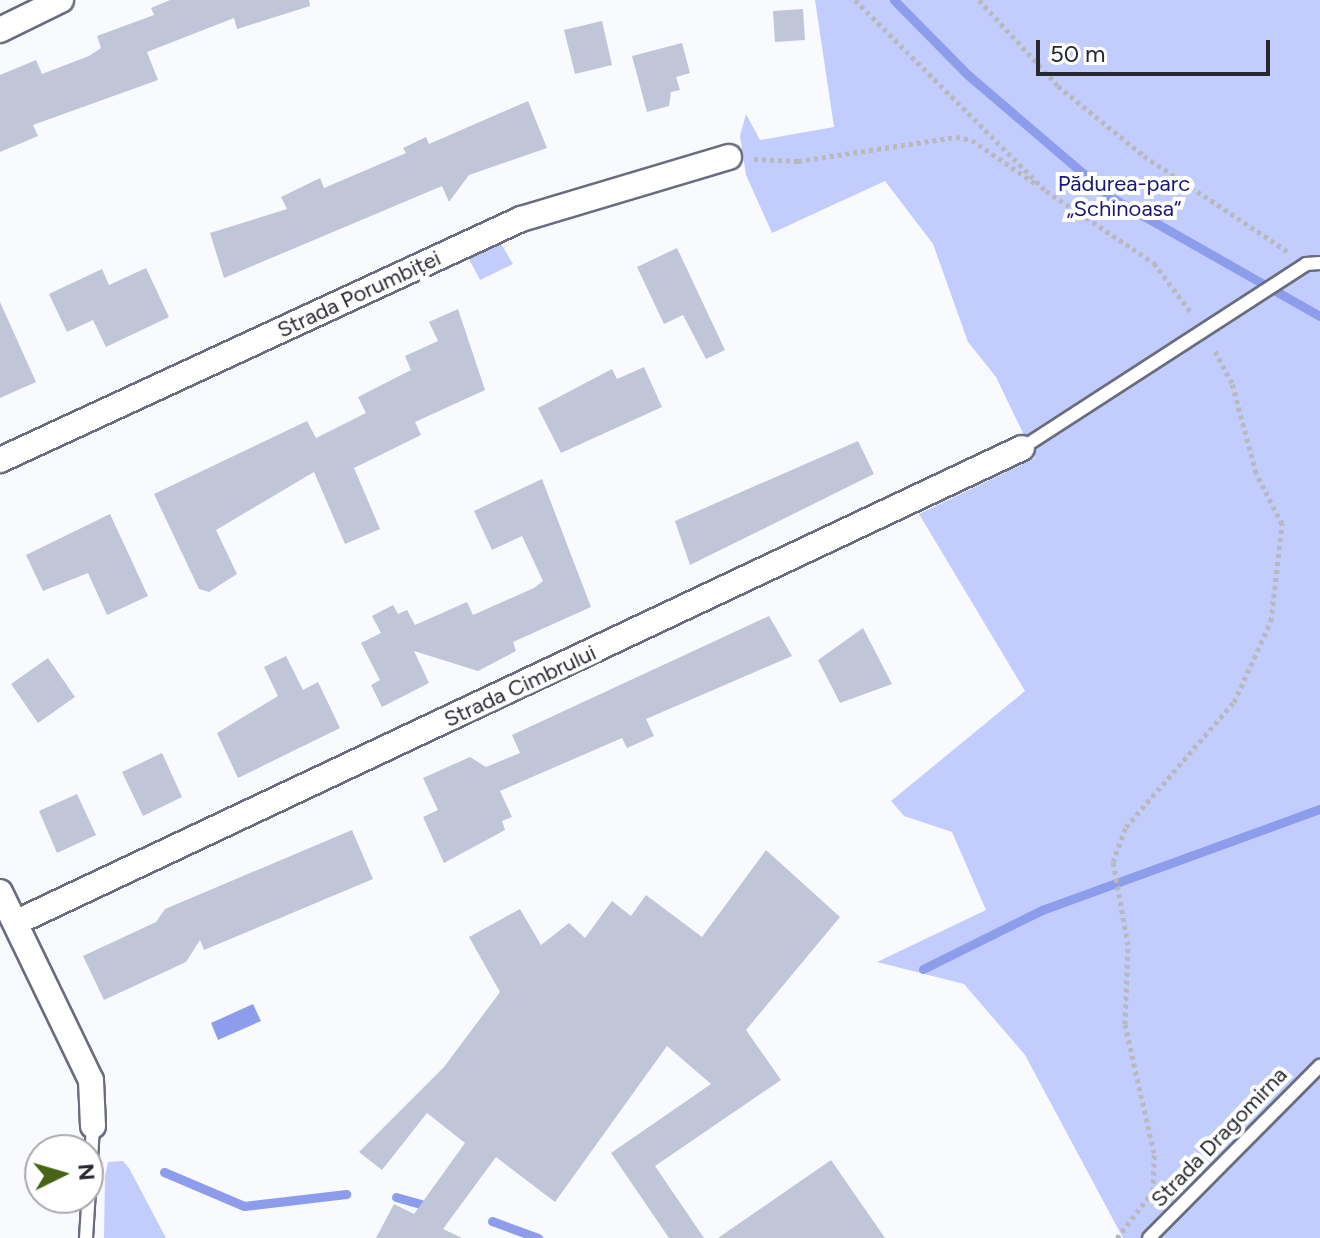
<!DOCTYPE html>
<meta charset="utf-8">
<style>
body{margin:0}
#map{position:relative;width:1320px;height:1238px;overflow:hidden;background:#f9fafe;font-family:Figtree,sans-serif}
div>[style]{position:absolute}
.green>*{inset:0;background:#c3cdfd}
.water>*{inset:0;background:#8e9cec}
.stream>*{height:9px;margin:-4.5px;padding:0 4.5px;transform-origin:4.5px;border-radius:4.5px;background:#8e9cec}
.building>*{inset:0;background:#c1c5d8}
.path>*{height:5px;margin-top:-2.5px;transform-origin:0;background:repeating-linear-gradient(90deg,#b8b9be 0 4px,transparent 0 8px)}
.roads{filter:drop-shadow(2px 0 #696d7e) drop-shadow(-2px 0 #696d7e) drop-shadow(0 2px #696d7e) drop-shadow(0 -2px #696d7e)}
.service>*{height:12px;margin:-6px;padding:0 6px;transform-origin:6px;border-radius:6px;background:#fff}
.minor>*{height:24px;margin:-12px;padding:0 12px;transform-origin:12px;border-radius:12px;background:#fff}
span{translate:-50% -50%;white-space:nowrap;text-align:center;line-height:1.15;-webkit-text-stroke:8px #fff;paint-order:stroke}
.park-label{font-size:22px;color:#1c1571}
.street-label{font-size:22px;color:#272930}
.north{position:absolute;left:24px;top:1134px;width:80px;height:80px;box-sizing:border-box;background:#fff;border:2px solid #a9a9ac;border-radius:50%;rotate:85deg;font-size:22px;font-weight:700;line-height:32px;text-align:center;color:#272930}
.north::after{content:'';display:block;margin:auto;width:28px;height:36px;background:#476315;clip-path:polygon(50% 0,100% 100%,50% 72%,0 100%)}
.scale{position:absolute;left:1036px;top:40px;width:234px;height:36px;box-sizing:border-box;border:4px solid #272930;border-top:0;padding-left:10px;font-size:24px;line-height:28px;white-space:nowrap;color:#272930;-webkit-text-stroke:6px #fff;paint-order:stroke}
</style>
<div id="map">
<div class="green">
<div style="clip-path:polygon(815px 0,1320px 0,1320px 1238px,1123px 1238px,1025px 1055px,964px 984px,877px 962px,986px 910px,952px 832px,904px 816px,891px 801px,1025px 691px,919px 514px,1035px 458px,996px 377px,968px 342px,933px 244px,885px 181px,772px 233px,746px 175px,740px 136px,746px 114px,760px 140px,834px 127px)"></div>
<div style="clip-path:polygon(500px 242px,513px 264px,480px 280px,468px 257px)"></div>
<div style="clip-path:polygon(123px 1161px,129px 1168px,166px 1238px,104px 1238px,105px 1176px,108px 1162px)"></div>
</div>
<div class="water">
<div style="clip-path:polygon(253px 1004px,261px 1021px,218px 1040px,211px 1023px)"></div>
</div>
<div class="stream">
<div style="left:894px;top:0;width:105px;rotate:45.4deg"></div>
<div style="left:968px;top:75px;width:189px;rotate:40.5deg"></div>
<div style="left:1112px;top:198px;width:239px;rotate:29.6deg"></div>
<div style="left:923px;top:969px;width:133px;rotate:-26.4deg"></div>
<div style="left:1042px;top:910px;width:296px;rotate:-20deg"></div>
<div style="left:164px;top:1172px;width:87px;rotate:23deg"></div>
<div style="left:244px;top:1206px;width:103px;rotate:-6.7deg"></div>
<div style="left:396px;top:1197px;width:36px;rotate:16deg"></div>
<div style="left:492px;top:1221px;width:49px;rotate:20.3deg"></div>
</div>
<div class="building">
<div style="clip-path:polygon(170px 0,309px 0,310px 6px,237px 29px,234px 18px,147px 52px,158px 80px,33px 125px,38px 136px,0 152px,0 75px,36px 60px,42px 74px,89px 56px,101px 48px,97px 36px,154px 15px,151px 8px)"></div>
<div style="clip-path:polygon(803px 9px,805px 40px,775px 42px,773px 11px)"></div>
<div style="clip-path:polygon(602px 21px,612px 65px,575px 74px,564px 30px)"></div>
<div style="clip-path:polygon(682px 43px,690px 73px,676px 77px,680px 90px,671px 92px,669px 106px,647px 112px,632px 56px)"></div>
<div style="clip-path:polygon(528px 101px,547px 148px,469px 175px,449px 202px,442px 186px,224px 278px,210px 233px,287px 209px,281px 197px,320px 178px,324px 188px,406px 153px,403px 148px,426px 137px,429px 144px)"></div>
<div style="clip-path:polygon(677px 248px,725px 350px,706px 359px,683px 315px,664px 324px,637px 267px)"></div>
<div style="clip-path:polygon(146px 268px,169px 317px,106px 347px,93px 320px,67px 332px,49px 294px,102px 269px,109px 285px)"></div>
<div style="clip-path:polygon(0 302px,36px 382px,0 398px)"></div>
<div style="clip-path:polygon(458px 309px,485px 390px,415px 422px,421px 435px,354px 468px,380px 529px,345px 544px,314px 472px,216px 530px,237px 574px,209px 592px,199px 589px,154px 494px,307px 421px,316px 438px,366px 413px,358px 397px,411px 370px,405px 356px,438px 341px,429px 322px)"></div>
<div style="clip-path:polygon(644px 367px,662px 407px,561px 453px,538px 408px,612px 369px,617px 379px)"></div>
<div style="clip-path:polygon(858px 441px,874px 474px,690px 565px,675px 521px)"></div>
<div style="clip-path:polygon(542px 479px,591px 607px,513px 642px,516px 651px,478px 671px,414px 651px,429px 683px,382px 707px,371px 685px,380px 680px,361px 643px,381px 633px,372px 616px,393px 605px,398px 614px,407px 610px,415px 625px,467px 602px,473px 615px,534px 588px,543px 581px,522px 536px,492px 550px,474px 511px)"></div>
<div style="clip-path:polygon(110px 514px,148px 596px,107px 615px,88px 573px,43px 591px,26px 555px)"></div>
<div style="clip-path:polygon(769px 616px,792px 656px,646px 719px,654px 736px,627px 748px,622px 738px,500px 791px,512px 817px,502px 821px,505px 830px,444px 863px,423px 817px,438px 810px,423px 778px,470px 757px,486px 767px,520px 753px,512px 735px)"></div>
<div style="clip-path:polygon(863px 628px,892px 684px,840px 703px,818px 660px)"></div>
<div style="clip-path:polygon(286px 656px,303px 690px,318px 682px,340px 728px,238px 778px,217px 733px,278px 696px,264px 667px)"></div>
<div style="clip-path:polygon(48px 658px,75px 697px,38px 723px,11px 684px)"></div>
<div style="clip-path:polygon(162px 753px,182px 797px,143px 816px,122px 772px)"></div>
<div style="clip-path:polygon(77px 794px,96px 835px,57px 853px,39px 811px)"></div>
<div style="clip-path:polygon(352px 830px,373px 879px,204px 950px,200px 940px,186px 962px,104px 1000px,83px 956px,156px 922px,165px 909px)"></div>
<div style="clip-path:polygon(766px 850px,840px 917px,746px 1030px,781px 1080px,655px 1166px,704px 1238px,669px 1238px,611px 1153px,711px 1084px,667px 1046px,555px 1202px,496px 1157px,443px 1229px,462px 1238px,376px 1238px,394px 1204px,414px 1214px,465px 1143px,427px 1113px,382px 1170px,359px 1152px,444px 1067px,500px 992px,469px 937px,520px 909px,541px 945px,569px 923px,585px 938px,612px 901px,631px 916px,646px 895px,702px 937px)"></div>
<div style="clip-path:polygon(831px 1160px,885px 1238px,718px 1238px)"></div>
</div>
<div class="path">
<div style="left:855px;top:0;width:270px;rotate:45deg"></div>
<div style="left:1046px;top:191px;width:130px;rotate:33.7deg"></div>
<div style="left:1154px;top:263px;width:64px;rotate:53.3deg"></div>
<div style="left:979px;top:0;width:117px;rotate:47.4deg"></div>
<div style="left:1058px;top:86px;width:111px;rotate:39.1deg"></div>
<div style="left:1144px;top:156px;width:172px;rotate:33.6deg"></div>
<div style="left:754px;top:159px;width:44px;rotate:2.6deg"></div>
<div style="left:798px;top:161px;width:160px;rotate:-8.6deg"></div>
<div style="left:956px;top:137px;width:16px;rotate:11deg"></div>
<div style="left:972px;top:140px;width:78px;rotate:34.5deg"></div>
<div style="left:1117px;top:1238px;width:59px;rotate:-52.5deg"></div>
<div style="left:1153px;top:1191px;width:38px;rotate:-88deg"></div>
<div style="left:1154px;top:1153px;width:132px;rotate:-102.7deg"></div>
<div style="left:1125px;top:1024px;width:79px;rotate:-87.8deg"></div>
<div style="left:1128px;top:945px;width:84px;rotate:-100.2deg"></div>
<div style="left:1113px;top:862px;width:37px;rotate:-70deg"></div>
<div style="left:1126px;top:827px;width:165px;rotate:-49.2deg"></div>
<div style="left:1234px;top:702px;width:89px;rotate:-65.4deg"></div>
<div style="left:1271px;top:621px;width:98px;rotate:-83.5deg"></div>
<div style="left:1282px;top:524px;width:57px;rotate:-117deg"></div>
<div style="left:1256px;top:473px;width:93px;rotate:-104.9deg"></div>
<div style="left:1232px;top:383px;width:38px;rotate:-118deg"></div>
</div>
<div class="roads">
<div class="service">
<div style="left:1022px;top:448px;width:338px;rotate:-32.9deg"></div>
<div style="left:1306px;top:264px;width:14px;rotate:-4deg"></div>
<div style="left:86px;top:1238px;width:112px;rotate:-86.4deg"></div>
<div style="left:1149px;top:1238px;width:243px;rotate:-45.2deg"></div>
</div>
<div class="minor">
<div style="left:0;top:30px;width:68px;rotate:-26.2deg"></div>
<div style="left:0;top:460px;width:574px;rotate:-24.82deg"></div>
<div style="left:521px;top:219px;width:217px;rotate:-16.6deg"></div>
<div style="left:0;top:892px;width:209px;rotate:64.2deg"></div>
<div style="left:91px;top:1080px;width:46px;rotate:87.5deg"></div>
<div style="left:17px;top:922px;width:1111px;rotate:-25.25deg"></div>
</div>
</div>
<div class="park-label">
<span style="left:1124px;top:196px">Pădurea-parc<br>„Schinoasa“</span>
</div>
<div class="street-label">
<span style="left:359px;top:294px;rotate:-25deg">Strada Porumbiței</span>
<span style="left:520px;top:686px;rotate:-25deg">Strada Cimbrului</span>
<span style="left:1219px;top:1137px;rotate:-46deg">Strada Dragomirna</span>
</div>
<div class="north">N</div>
<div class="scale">50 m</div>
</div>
